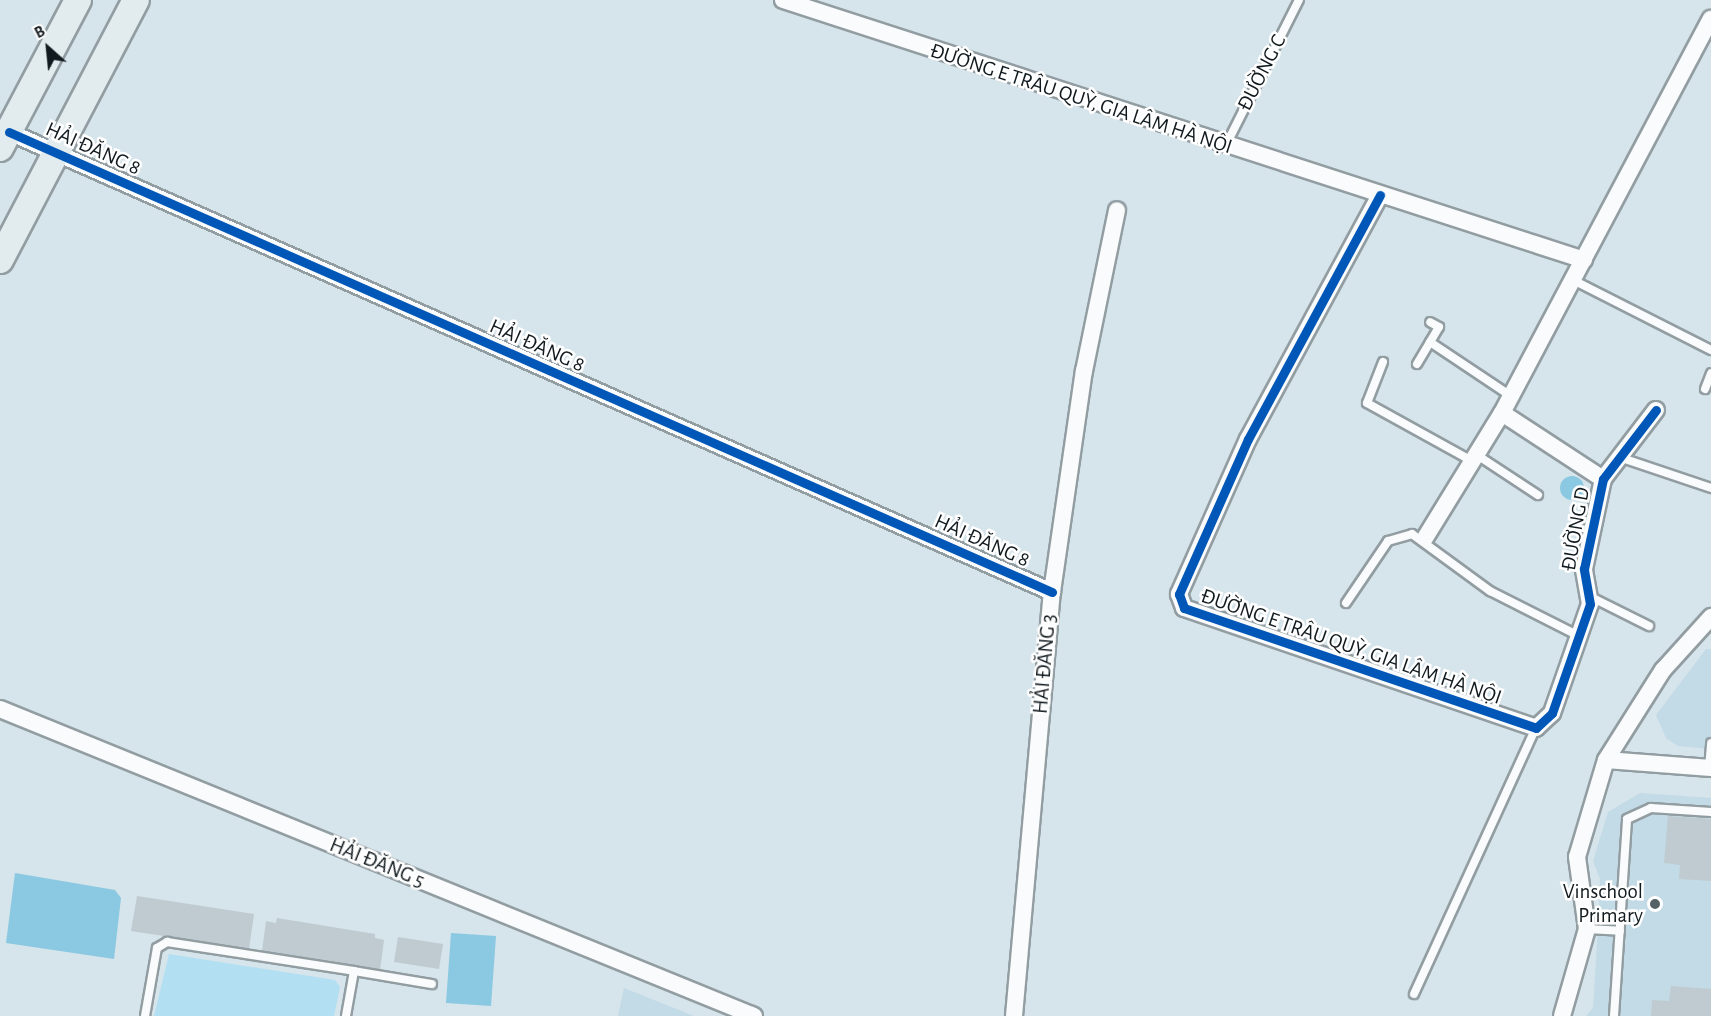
<!DOCTYPE html>
<meta charset="utf-8">
<style>
body{margin:0}
#map{position:relative;width:1711px;height:1016px;overflow:hidden;background:#d6e4eb;font-family:"Alegreya Sans",sans-serif}
div>[style]{position:absolute}
.built>*{inset:0;background:#c3dbe6}
.green>*{inset:0;background:#b2dff2}
.water>*{inset:0;background:#8ac9e1}
.round{border-radius:50%}
.building>*{inset:0;background:#bfcbd0}
.roads{filter:drop-shadow(2px 0 #929da2) drop-shadow(-2px 0 #929da2) drop-shadow(0 2px #929da2) drop-shadow(0 -2px #929da2)}
.lane>*{height:8px;margin:-4px;padding:0 4px;transform-origin:4px;border-radius:4px;background:#f9fbfc}
.street>*{height:16px;margin:-8px;padding:0 8px;transform-origin:8px;border-radius:8px;background:#f9fbfc}
.primary>*{height:26px;margin:-13px;padding:0 13px;transform-origin:13px;border-radius:13px;background:#e2ebee}
.cycleway>*{height:9px;margin:-4.5px;padding:0 4.5px;transform-origin:4.5px;border-radius:4.5px;background:#0057b8}
.dots>*{width:16px;height:16px;translate:-50% -50%;box-sizing:border-box;border:3px solid #fff;border-radius:50%}
span{translate:-50% -50%;white-space:nowrap;text-align:center;line-height:1.15;-webkit-text-stroke:5px #fff;paint-order:stroke}
.street-label{font-size:21px;color:#111a1e}
.poi-label{font-size:21px;color:#111a1e}
.right{translate:-100% -50%;text-align:right}
.north{position:absolute;left:18px;top:18px;width:60px;height:60px;-webkit-text-stroke:4px #fff;paint-order:stroke;rotate:333deg;font-size:16px;font-weight:700;line-height:24px;text-align:center;color:#111a1e}
.north::after{content:'';display:block;margin:auto;width:21px;height:27px;background:#111a1e;clip-path:polygon(50% 0,100% 100%,50% 72%,0 100%)}
</style>
<div id="map">
<div class="built">
<div style="clip-path:polygon(1706px 649px,1711px 649px,1711px 749px,1678px 746px,1666px 738px,1656px 715px)"></div>
<div style="clip-path:polygon(1640px 793px,1711px 798px,1711px 1016px,1586px 1016px,1593px 1008px,1598px 929px,1600px 879px,1593px 861px,1608px 812px)"></div>
<div style="clip-path:polygon(624px 988px,694px 1016px,618px 1016px)"></div>
</div>
<div class="green">
<div style="clip-path:polygon(169px 954px,335px 980px,340px 987px,334px 1016px,154px 1016px)"></div>
</div>
<div class="water">
<div class="round" style="left:1560px;top:476px;width:24px;height:24px"></div>
<div style="clip-path:polygon(15px 873px,115px 890px,121px 898px,114px 959px,6px 943px)"></div>
<div style="clip-path:polygon(451px 933px,496px 936px,491px 1006px,446px 1003px)"></div>
</div>
<div class="building">
<div style="clip-path:polygon(1668px 816px,1711px 819px,1711px 881px,1679px 879px,1680px 865px,1664px 863px)"></div>
<div style="clip-path:polygon(137px 896px,254px 914px,249px 949px,131px 931px)"></div>
<div style="clip-path:polygon(277px 918px,375px 934px,375px 938px,384px 940px,380px 970px,262px 951px,266px 921px,276px 923px)"></div>
<div style="clip-path:polygon(398px 937px,443px 944px,439px 969px,394px 962px)"></div>
<div style="clip-path:polygon(1671px 986px,1711px 989px,1711px 1016px,1651px 1016px,1652px 1000px,1669px 1001px)"></div>
</div>
<div class="roads">
<div class="lane">
<div style="left:1226px;top:145px;width:162px;rotate:-63.3deg"></div>
<div style="left:1573px;top:280px;width:155px;rotate:26.9deg"></div>
<div style="left:1430px;top:342px;width:97px;rotate:33.7deg"></div>
<div style="left:1383px;top:362px;width:44px;rotate:111.3deg"></div>
<div style="left:1367px;top:403px;width:120px;rotate:28.9deg"></div>
<div style="left:1417px;top:364px;width:43px;rotate:-59.3deg"></div>
<div style="left:1439px;top:327px;width:10px;rotate:-151deg"></div>
<div style="left:1705px;top:389px;width:17px;rotate:-69deg"></div>
<div style="left:1477px;top:455px;width:73px;rotate:33.3deg"></div>
<div style="left:1622px;top:458px;width:94px;rotate:18.6deg"></div>
<div style="left:1591px;top:597px;width:65px;rotate:26.6deg"></div>
<div style="left:1346px;top:603px;width:75px;rotate:-55.9deg"></div>
<div style="left:1388px;top:541px;width:25px;rotate:-16deg"></div>
<div style="left:1412px;top:534px;width:97px;rotate:36.2deg"></div>
<div style="left:1490px;top:591px;width:100px;rotate:26.8deg"></div>
<div style="left:1709px;top:768px;width:25px;rotate:-85deg"></div>
<div style="left:1587px;top:929px;width:33px;rotate:3deg"></div>
<div style="left:354px;top:971px;width:79px;rotate:9.5deg"></div>
<div style="left:1414px;top:994px;width:293px;rotate:-65.4deg"></div>
<div style="left:145px;top:1016px;width:69px;rotate:-80deg"></div>
<div style="left:157px;top:948px;width:12px;rotate:-31deg"></div>
<div style="left:167px;top:942px;width:189px;rotate:8.8deg"></div>
<div style="left:354px;top:971px;width:46px;rotate:100.1deg"></div>
<div style="left:1614px;top:1016px;width:197px;rotate:-86.2deg"></div>
<div style="left:1627px;top:819px;width:26px;rotate:-25deg"></div>
<div style="left:1651px;top:808px;width:60px;rotate:3.8deg"></div>
</div>
<div class="street">
<div style="left:783px;top:0;width:842px;rotate:17.98deg"></div>
<div style="left:9px;top:132px;width:1140px;rotate:23.8deg"></div>
<div style="left:1380px;top:195px;width:277px;rotate:118.4deg"></div>
<div style="left:1248px;top:439px;width:170px;rotate:114deg"></div>
<div style="left:1179px;top:594px;width:15px;rotate:70deg"></div>
<div style="left:1184px;top:608px;width:372px;rotate:18.8deg"></div>
<div style="left:1536px;top:728px;width:22px;rotate:-43deg"></div>
<div style="left:1552px;top:713px;width:115px;rotate:-70.8deg"></div>
<div style="left:1590px;top:604px;width:36px;rotate:-100deg"></div>
<div style="left:1584px;top:569px;width:92px;rotate:-78.1deg"></div>
<div style="left:1603px;top:479px;width:87px;rotate:-52.5deg"></div>
<div style="left:1502px;top:413px;width:121px;rotate:33.2deg"></div>
<div style="left:1425px;top:538px;width:147px;rotate:-58.4deg"></div>
<div style="left:1502px;top:413px;width:446px;rotate:-62.1deg"></div>
<div style="left:0;top:709px;width:814px;rotate:22.15deg"></div>
<div style="left:1606px;top:760px;width:105px;rotate:4.4deg"></div>
<div style="left:1014px;top:1016px;width:426px;rotate:-84.9deg"></div>
<div style="left:1052px;top:592px;width:223px;rotate:-81.8deg"></div>
<div style="left:1084px;top:371px;width:164px;rotate:-78.4deg"></div>
<div style="left:1562px;top:1016px;width:91px;rotate:-74deg"></div>
<div style="left:1587px;top:929px;width:73px;rotate:-97.9deg"></div>
<div style="left:1577px;top:857px;width:101px;rotate:-73.4deg"></div>
<div style="left:1606px;top:760px;width:107px;rotate:-57.7deg"></div>
<div style="left:1663px;top:670px;width:72px;rotate:-47.8deg"></div>
</div>
<div class="primary">
<div style="left:0;top:148px;width:167px;rotate:-62.2deg"></div>
<div style="left:0;top:260px;width:293px;rotate:-62.4deg"></div>
</div>
</div>
<div class="cycleway">
<div style="left:9px;top:132px;width:1140px;rotate:23.8deg"></div>
<div style="left:1380px;top:195px;width:277px;rotate:118.4deg"></div>
<div style="left:1248px;top:439px;width:170px;rotate:114deg"></div>
<div style="left:1179px;top:594px;width:15px;rotate:70deg"></div>
<div style="left:1184px;top:608px;width:372px;rotate:18.8deg"></div>
<div style="left:1536px;top:728px;width:22px;rotate:-43deg"></div>
<div style="left:1552px;top:713px;width:115px;rotate:-70.8deg"></div>
<div style="left:1590px;top:604px;width:36px;rotate:-100deg"></div>
<div style="left:1584px;top:569px;width:92px;rotate:-78.1deg"></div>
<div style="left:1603px;top:479px;width:87px;rotate:-52.5deg"></div>
</div>
<div class="dots">
<div style="left:1655px;top:904px;background:#566166"></div>
</div>
<div class="street-label">
<span style="left:1262px;top:73px;rotate:-63deg">ĐƯỜNG C</span>
<span style="left:1081px;top:99px;rotate:18deg">ĐƯỜNG E TRÂU QUỲ, GIA LÂM HÀ NỘI</span>
<span style="left:93px;top:149px;rotate:24deg">HẢI ĐĂNG 8</span>
<span style="left:537px;top:346px;rotate:24deg">HẢI ĐĂNG 8</span>
<span style="left:1576px;top:529px;rotate:-80deg">ĐƯỜNG D</span>
<span style="left:982px;top:541px;rotate:24deg">HẢI ĐĂNG 8</span>
<span style="left:1351px;top:647px;rotate:19deg">ĐƯỜNG E TRÂU QUỲ, GIA LÂM HÀ NỘI</span>
<span style="left:1045px;top:664px;rotate:-85deg">HẢI ĐĂNG 3</span>
<span style="left:377px;top:863px;rotate:22deg">HẢI ĐĂNG 5</span>
</div>
<div class="poi-label">
<span class="right" style="left:1643px;top:904px">Vinschool<br>Primary</span>
</div>
<div class="north">B</div>
</div>
